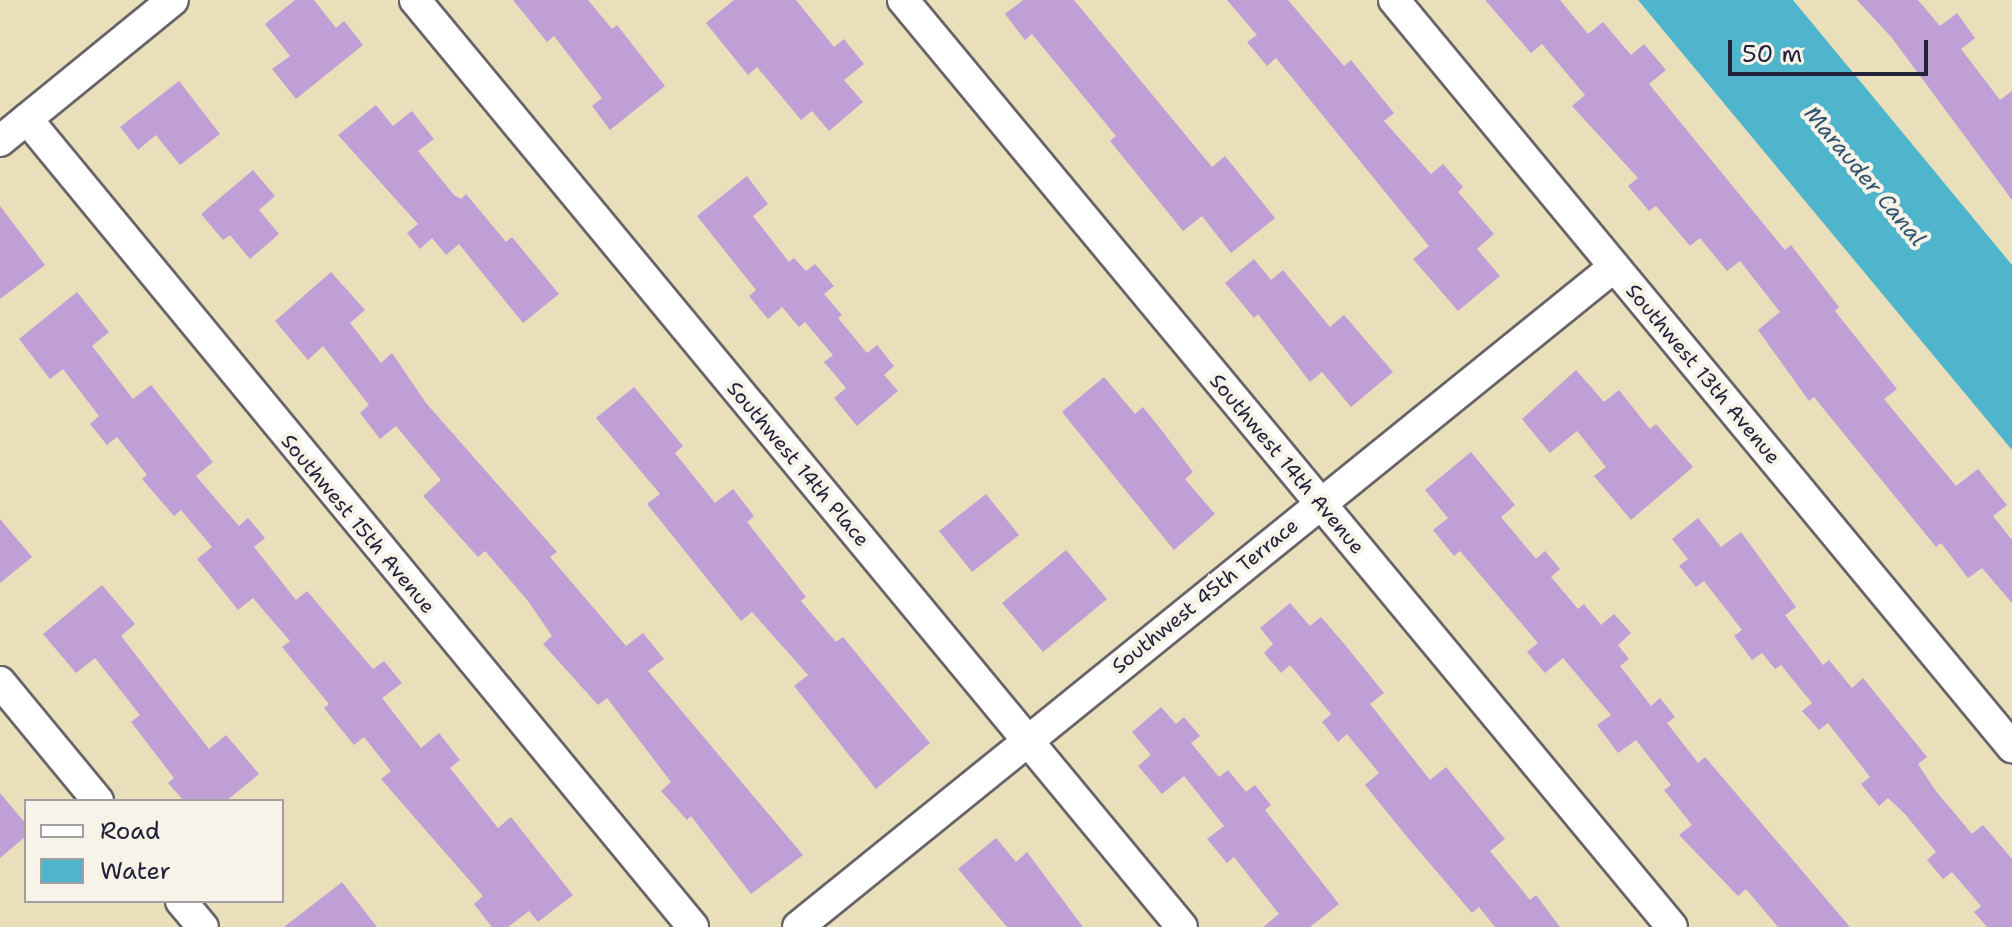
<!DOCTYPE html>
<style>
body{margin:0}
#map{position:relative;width:2012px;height:927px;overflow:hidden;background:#eadfbb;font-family:"Shantell Sans",sans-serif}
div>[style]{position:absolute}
.water>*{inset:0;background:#4eb5cc}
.building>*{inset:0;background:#bf9fd5}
.roads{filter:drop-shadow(2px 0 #686468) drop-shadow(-2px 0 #686468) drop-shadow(0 2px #686468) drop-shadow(0 -2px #686468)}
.street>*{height:30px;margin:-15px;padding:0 15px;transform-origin:15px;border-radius:15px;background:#fff}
span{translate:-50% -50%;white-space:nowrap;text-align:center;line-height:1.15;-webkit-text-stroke:8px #f7f3e8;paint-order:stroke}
.street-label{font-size:20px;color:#22223b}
.water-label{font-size:22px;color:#31556e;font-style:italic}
.legend{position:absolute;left:24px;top:799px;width:260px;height:104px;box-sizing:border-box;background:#f7f3e8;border:2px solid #a29fa3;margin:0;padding:10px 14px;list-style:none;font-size:24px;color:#22223b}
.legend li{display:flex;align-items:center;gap:16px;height:40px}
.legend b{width:40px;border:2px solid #a29fa3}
.scale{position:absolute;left:1728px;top:40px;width:200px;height:36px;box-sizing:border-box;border:4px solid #22223b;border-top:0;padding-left:10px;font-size:24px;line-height:28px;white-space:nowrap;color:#22223b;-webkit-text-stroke:6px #f7f3e8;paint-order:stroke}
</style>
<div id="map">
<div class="water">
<div style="clip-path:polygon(1638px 0,1793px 0,2012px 265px,2012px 450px)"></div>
</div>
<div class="building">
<div style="clip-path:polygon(295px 0,314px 0,336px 28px,344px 21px,363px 45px,296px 99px,272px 69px,290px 56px,265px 24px)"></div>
<div style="clip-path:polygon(513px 0,588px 0,612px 29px,617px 25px,665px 86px,610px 130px,592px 106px,602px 98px,554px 36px,547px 42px)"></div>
<div style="clip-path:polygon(734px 0,796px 0,834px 47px,844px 39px,864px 64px,844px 80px,863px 102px,829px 131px,812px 111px,801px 120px,757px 67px,748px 75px,706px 23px)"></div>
<div style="clip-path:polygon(1023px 0,1074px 0,1212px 167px,1225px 156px,1275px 218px,1231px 253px,1202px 216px,1183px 231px,1110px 141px,1116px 136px,1032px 34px,1025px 40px,1005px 14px)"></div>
<div style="clip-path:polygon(1227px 0,1288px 0,1344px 66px,1351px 60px,1394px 113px,1384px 121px,1431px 174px,1443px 164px,1463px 187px,1458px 192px,1494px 234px,1477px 249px,1500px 276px,1458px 311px,1413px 259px,1429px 246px,1276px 58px,1267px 66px,1247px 42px,1257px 35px)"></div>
<div style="clip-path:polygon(1485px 0,1560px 0,1588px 34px,1603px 22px,1631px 55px,1644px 44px,1666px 70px,1649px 84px,1785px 250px,1791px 245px,1839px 307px,1835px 311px,1897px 389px,1884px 399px,1956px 486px,1978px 469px,2007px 505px,1993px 516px,2012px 540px,2012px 603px,1982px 568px,1968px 578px,1941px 543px,1936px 547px,1814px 397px,1809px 401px,1758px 330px,1780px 312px,1740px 261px,1727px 271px,1700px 238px,1690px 246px,1656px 206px,1649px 211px,1628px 186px,1638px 178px,1572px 106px,1585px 95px,1542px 44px,1531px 53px)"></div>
<div style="clip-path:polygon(1857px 0,1918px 0,1940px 26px,1957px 13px,1975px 38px,1961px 49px,2000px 100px,2012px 91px,2012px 200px,1892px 38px)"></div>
<div style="clip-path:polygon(179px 81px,220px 134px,180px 165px,156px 135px,138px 150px,120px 127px)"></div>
<div style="clip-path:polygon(376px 105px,393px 126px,412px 111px,434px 139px,418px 151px,454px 195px,461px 199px,466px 194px,506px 242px,512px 237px,559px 294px,523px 323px,459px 244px,446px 255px,432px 238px,420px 249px,407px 233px,418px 224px,338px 135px)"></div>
<div style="clip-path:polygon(253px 170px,275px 196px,259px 210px,279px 234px,250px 259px,230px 235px,223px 240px,201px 214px)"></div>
<div style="clip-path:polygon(747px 176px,768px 204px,753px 216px,789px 262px,794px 258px,806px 271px,815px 264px,834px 286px,824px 294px,842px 315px,838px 318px,867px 353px,877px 345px,894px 366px,884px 375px,898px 391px,857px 426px,834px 398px,846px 388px,824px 362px,833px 355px,805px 322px,799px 327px,782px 307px,768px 319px,749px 296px,756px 290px,697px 216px)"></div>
<div style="clip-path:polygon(0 206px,45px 265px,0 299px)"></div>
<div style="clip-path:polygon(1254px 259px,1271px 280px,1283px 270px,1330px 327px,1344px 315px,1393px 372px,1351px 407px,1322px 372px,1310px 382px,1258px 314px,1254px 318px,1225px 283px)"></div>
<div style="clip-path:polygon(331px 272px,365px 310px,350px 323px,381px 363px,392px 353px,426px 403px,557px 552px,550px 557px,626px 646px,643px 633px,664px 659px,648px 671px,803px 855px,751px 894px,691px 816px,687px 820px,661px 791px,671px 782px,607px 698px,598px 705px,543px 644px,552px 636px,528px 601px,485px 551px,478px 557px,423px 496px,441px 480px,396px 426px,380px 439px,360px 413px,369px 405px,323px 346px,308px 360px,275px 321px)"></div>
<div style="clip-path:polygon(77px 292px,109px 332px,92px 346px,133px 399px,151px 385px,213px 462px,196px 476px,239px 526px,248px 518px,265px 538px,254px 547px,296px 600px,307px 591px,373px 669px,384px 661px,402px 683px,382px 698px,421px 748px,439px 733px,460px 760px,450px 768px,498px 828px,511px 817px,573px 895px,538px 922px,529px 911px,508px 927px,492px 927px,474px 904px,483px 896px,381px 779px,391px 771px,364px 737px,354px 745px,324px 708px,329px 704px,282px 647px,290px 641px,253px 598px,238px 610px,197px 559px,212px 547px,181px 510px,174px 516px,142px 479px,147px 475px,117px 437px,107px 445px,90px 424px,99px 416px,63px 369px,50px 379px,19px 339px)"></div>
<div style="clip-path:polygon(1576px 370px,1604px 402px,1619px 390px,1650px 429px,1656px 424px,1693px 467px,1631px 520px,1594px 476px,1606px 467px,1577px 431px,1550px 453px,1522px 419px)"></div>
<div style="clip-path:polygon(1104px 377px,1135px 414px,1143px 407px,1163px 432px,1193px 472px,1185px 479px,1215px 514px,1174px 550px,1062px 412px)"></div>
<div style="clip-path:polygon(634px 387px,683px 446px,675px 453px,715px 503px,733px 489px,754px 516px,747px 522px,806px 597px,801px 601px,836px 642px,843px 637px,930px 743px,876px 789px,794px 686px,808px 675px,752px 612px,741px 621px,647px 504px,660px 494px,596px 418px)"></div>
<div style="clip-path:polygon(1471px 452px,1515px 505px,1501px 517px,1536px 559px,1545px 551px,1560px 569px,1551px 577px,1578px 609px,1584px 604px,1601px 625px,1614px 614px,1631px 633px,1618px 645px,1629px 659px,1620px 666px,1651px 706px,1660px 698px,1675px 717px,1667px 723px,1698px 763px,1705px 757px,1850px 927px,1778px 927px,1746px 889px,1738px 896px,1679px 835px,1692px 825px,1664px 790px,1671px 785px,1636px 740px,1618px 753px,1597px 725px,1611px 715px,1563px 658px,1545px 673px,1527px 652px,1538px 643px,1460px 551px,1454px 556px,1433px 530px,1448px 518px,1425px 490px)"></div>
<div style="clip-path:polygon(986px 494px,1019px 535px,972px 572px,939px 531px)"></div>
<div style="clip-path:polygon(1698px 518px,1721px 547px,1741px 532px,1796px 607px,1785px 615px,1823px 665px,1829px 660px,1852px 688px,1863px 678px,1927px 757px,1918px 764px,1935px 790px,1972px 834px,1983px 825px,2012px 859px,2012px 927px,1987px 927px,1974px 912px,1981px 906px,1952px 872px,1943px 879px,1927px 860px,1936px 852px,1905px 814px,1888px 798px,1879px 806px,1861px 784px,1870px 777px,1828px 723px,1819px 730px,1802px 711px,1812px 703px,1781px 665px,1775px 669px,1762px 653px,1752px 660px,1734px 636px,1742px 630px,1704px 581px,1696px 587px,1679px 566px,1688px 559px,1672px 539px)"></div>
<div style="clip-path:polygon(0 519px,32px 557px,0 583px)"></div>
<div style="clip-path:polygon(1066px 550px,1107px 599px,1043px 652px,1002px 603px)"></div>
<div style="clip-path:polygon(102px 585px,135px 624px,121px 636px,209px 749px,226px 735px,259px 774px,226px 801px,184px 801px,168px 783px,174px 778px,131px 722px,140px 715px,95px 658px,76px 673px,43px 634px)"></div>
<div style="clip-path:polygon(1290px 603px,1310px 626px,1321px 617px,1346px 646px,1384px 693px,1370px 704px,1430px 780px,1446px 767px,1505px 839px,1490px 851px,1530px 900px,1536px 895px,1560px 927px,1495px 927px,1479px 907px,1472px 913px,1408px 838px,1365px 785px,1379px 773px,1347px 734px,1338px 742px,1322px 722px,1331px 714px,1290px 665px,1281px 673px,1264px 653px,1273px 644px,1260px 628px)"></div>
<div style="clip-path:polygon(1161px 707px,1176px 724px,1184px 717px,1200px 736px,1191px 743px,1219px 777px,1228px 770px,1246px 792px,1255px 785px,1271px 805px,1265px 810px,1339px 904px,1310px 927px,1263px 927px,1279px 914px,1234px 857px,1227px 863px,1207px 839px,1224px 826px,1184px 776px,1162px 794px,1138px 766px,1151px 755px,1132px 732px)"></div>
<div style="clip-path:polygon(0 793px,26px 824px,26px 836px,0 858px)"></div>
<div style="clip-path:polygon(996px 838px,1016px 862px,1027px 852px,1083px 927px,1007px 927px,958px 869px)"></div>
<div style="clip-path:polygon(342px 882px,377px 927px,284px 927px)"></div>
</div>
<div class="roads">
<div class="street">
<div style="left:415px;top:0;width:1203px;rotate:50.4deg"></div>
<div style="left:903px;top:0;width:1204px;rotate:50.32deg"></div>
<div style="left:1394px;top:0;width:970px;rotate:50.4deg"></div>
<div style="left:27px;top:119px;width:1047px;rotate:50.5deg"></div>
<div style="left:0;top:141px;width:223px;rotate:-39.2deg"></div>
<div style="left:0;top:682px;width:154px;rotate:50.5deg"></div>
<div style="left:181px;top:901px;width:34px;rotate:50deg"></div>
<div style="left:798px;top:927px;width:1050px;rotate:-38.97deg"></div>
</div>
</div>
<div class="street-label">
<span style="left:1703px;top:374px;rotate:50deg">Southwest 13th Avenue</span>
<span style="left:798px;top:464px;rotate:50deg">Southwest 14th Place</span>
<span style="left:1287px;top:464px;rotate:50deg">Southwest 14th Avenue</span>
<span style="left:358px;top:524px;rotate:50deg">Southwest 15th Avenue</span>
<span style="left:1205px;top:596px;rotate:-39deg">Southwest 45th Terrace</span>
</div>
<div class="water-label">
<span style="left:1865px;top:176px;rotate:50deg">Marauder Canal</span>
</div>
<ul class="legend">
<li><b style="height:10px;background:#fff"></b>Road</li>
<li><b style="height:22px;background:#4eb5cc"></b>Water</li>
</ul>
<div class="scale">50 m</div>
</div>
